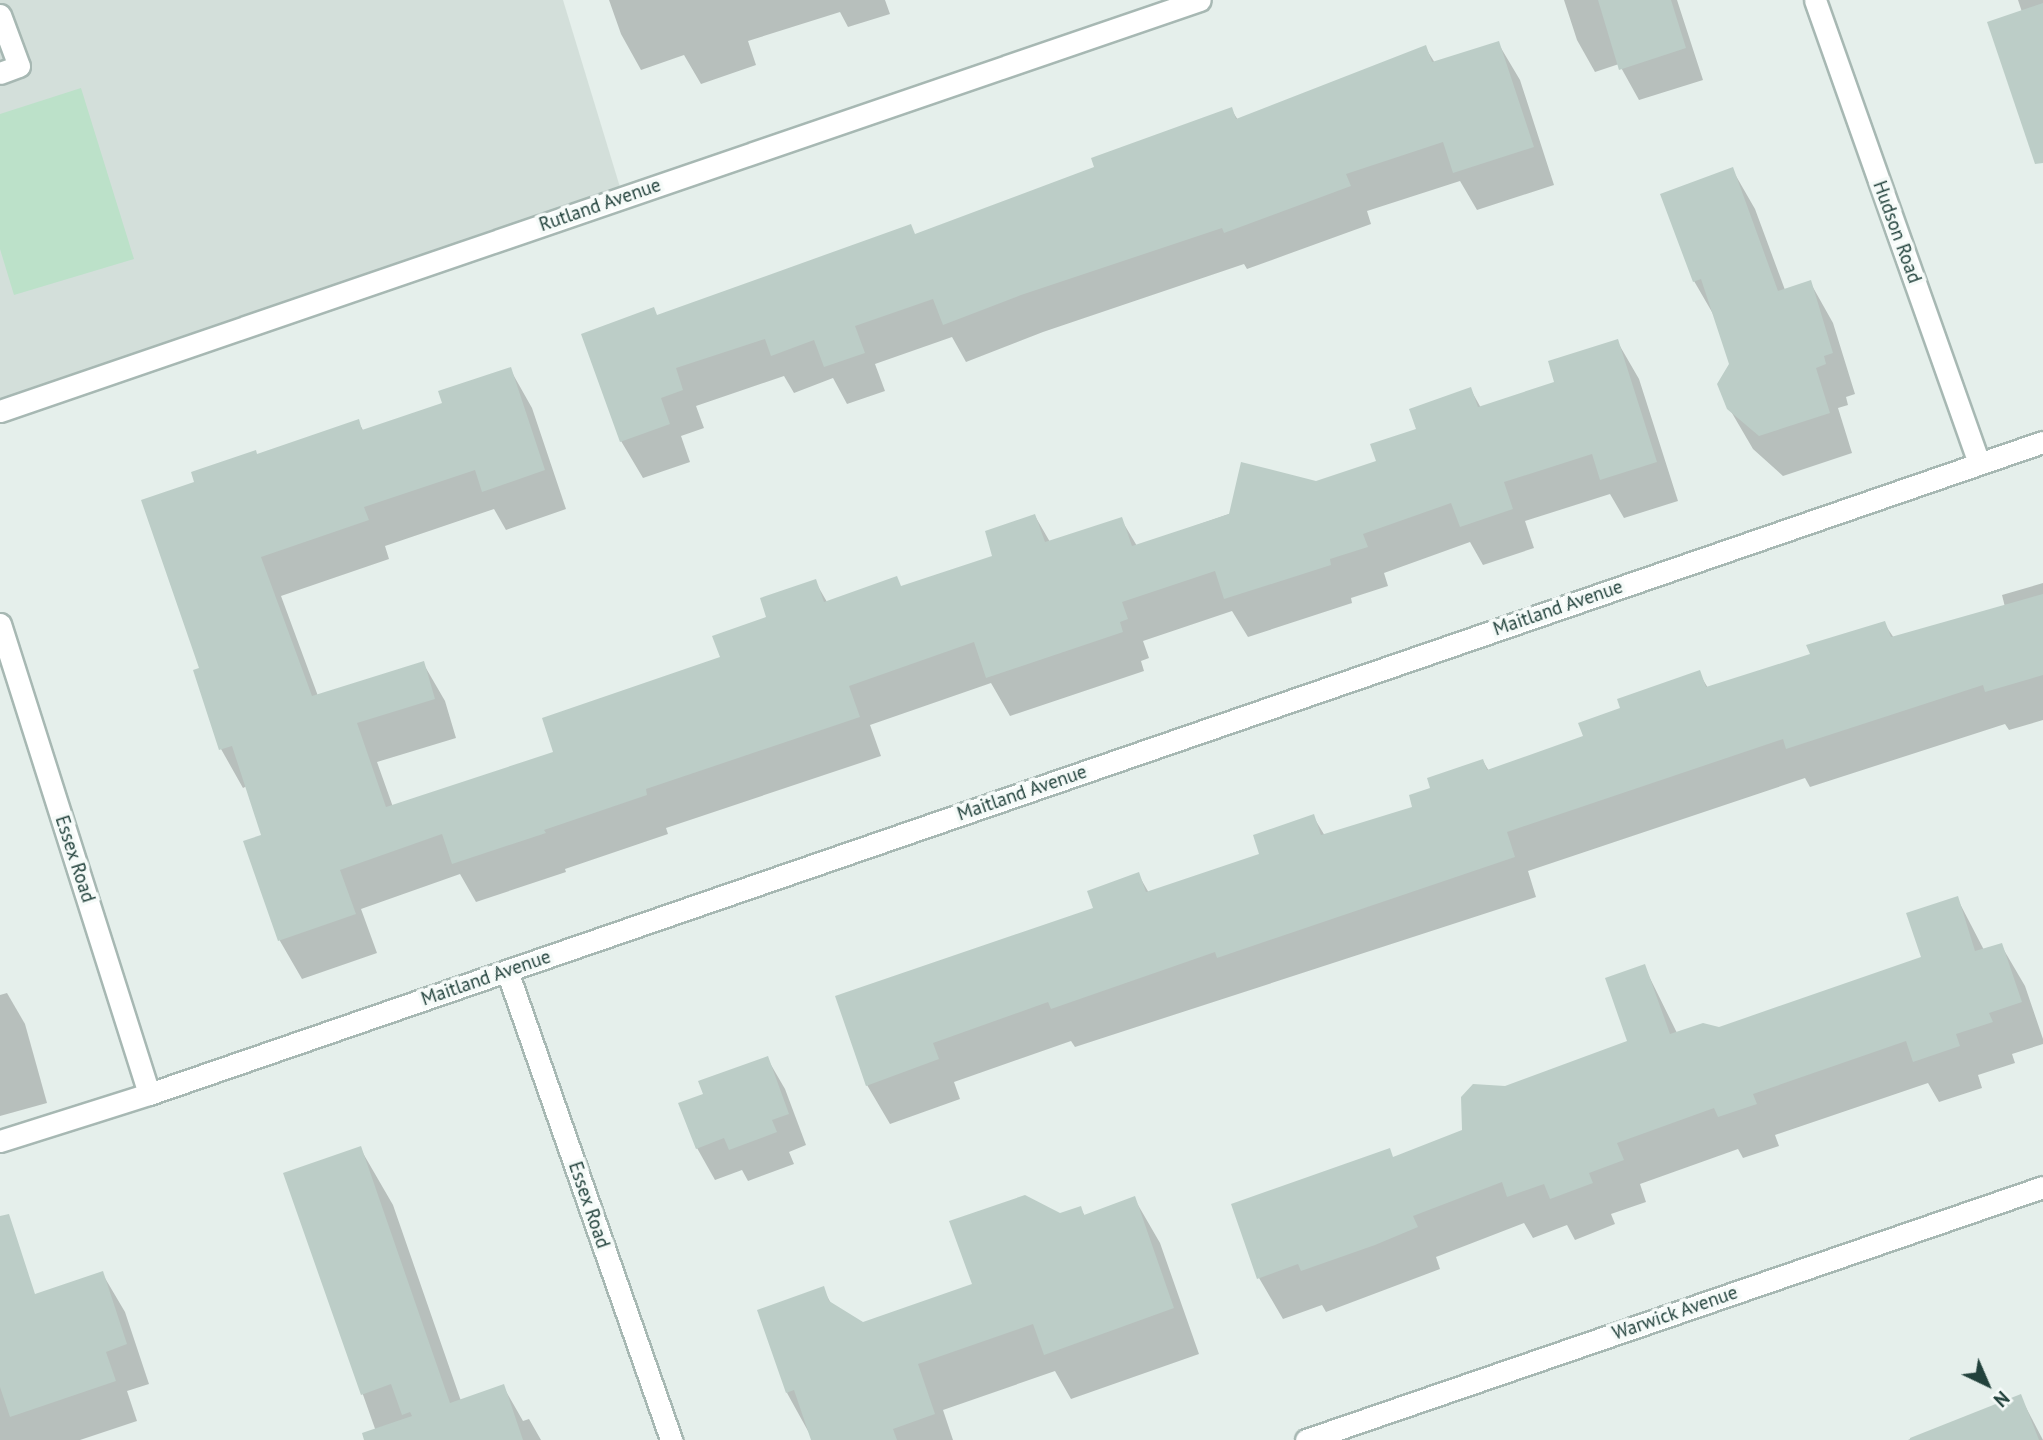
<!DOCTYPE html>
<style>
body{margin:0}
#map{position:relative;width:2043px;height:1440px;overflow:hidden;background:#e5efeb;font-family:"PT Sans",sans-serif}
div>[style]{position:absolute}
.built>*{inset:0;background:#d3dfda}
.green>*{inset:0;background:#bce1c9}
.shadow>*{inset:0;background:#0003}
.building>*{inset:0;background:#bccdc7}
.roads{filter:drop-shadow(2px 0 #a7b8b3) drop-shadow(-2px 0 #a7b8b3) drop-shadow(0 2px #a7b8b3) drop-shadow(0 -2px #a7b8b3)}
.minor>*{height:21px;margin:-10.5px;padding:0 10.5px;transform-origin:10.5px;border-radius:10.5px;background:#fff}
span{translate:-50% -50%;white-space:nowrap;text-align:center;line-height:1.15;-webkit-text-stroke:7px #f6fbf9;paint-order:stroke}
.street-label{font-size:19px;color:#22423c}
.north{position:absolute;left:1952px;top:1349px;width:70px;height:70px;-webkit-text-stroke:5px #f6fbf9;paint-order:stroke;rotate:136deg;font-size:19px;font-weight:700;line-height:28px;text-align:center;color:#22423c}
.north::after{content:'';display:block;margin:auto;width:24px;height:32px;background:#22423c;clip-path:polygon(50% 0,100% 100%,50% 72%,0 100%)}
</style>
<div id="map">
<div class="built">
<div style="clip-path:polygon(0 0,563px 0,623px 197px,0 411px)"></div>
</div>
<div class="green">
<div style="clip-path:polygon(81px 88px,134px 259px,14px 295px,0 249px,0 114px)"></div>
</div>
<div class="shadow">
<div style="clip-path:polygon(609px 0,885px 0,890px 14px,848px 27px,840px 12px,748px 41px,756px 65px,701px 84px,684px 55px,641px 70px,621px 34px)"></div>
<div style="clip-path:polygon(1564px 0,1677px 0,1703px 80px,1639px 100px,1619px 64px,1595px 72px,1577px 40px)"></div>
<div style="clip-path:polygon(2018px 0,2043px 0,2043px 135px,2022px 12px)"></div>
<div style="clip-path:polygon(1498px 43px,1520px 80px,1554px 185px,1477px 210px,1460px 181px,1367px 211px,1371px 224px,1247px 269px,1244px 264px,1043px 332px,966px 362px,952px 337px,875px 364px,885px 391px,847px 404px,833px 378px,794px 393px,784px 376px,696px 406px,704px 428px,681px 436px,690px 462px,643px 478px,621px 441px,657px 316px,916px 236px,1096px 168px,1231px 109px,1238px 120px,1425px 47px,1435px 63px)"></div>
<div style="clip-path:polygon(1732px 169px,1755px 209px,1785px 290px,1810px 282px,1833px 323px,1855px 394px,1846px 397px,1848px 405px,1838px 408px,1852px 453px,1783px 476px,1753px 449px,1729px 408px,1731px 365px,1716px 319px,1694px 281px)"></div>
<div style="clip-path:polygon(1617px 341px,1639px 379px,1678px 501px,1624px 518px,1610px 494px,1525px 521px,1534px 548px,1483px 565px,1470px 542px,1384px 573px,1388px 586px,1351px 598px,1352px 603px,1248px 637px,1232px 611px,1143px 641px,1149px 658px,1141px 661px,1144px 671px,1010px 716px,991px 683px,870px 725px,881px 756px,666px 828px,668px 834px,565px 869px,566px 872px,476px 902px,460px 874px,361px 909px,377px 953px,302px 979px,280px 941px,245px 842px,263px 836px,247px 786px,243px 788px,221px 749px,201px 669px,196px 483px,257px 455px,358px 421px,364px 432px,444px 404px,510px 369px,532px 408px,566px 509px,506px 530px,494px 509px,385px 546px,389px 559px,281px 596px,318px 696px,423px 663px,445px 701px,456px 738px,377px 762px,393px 807px,555px 753px,722px 658px,815px 581px,827px 602px,902px 587px,995px 557px,1035px 516px,1050px 542px,1121px 519px,1137px 546px,1378px 462px,1471px 390px,1481px 408px,1556px 383px)"></div>
<div style="clip-path:polygon(2043px 583px,2043px 720px,2009px 730px,2005px 724px,1810px 787px,1805px 778px,1528px 871px,1536px 897px,1075px 1047px,1071px 1041px,954px 1082px,960px 1099px,890px 1124px,867px 1085px,1138px 874px,1149px 893px,1261px 855px,1313px 816px,1325px 836px,1414px 808px,1433px 789px,1483px 761px,1489px 771px,1585px 737px,1622px 709px,1699px 673px,1708px 688px,1812px 655px,1884px 623px,1894px 638px,2005px 607px,2002px 595px)"></div>
<div style="clip-path:polygon(1957px 898px,1984px 950px,2001px 945px,2025px 986px,2043px 1039px,2043px 1044px,2012px 1054px,2015px 1063px,1978px 1075px,1982px 1088px,1939px 1102px,1928px 1083px,1775px 1135px,1779px 1146px,1743px 1158px,1738px 1149px,1640px 1184px,1646px 1202px,1611px 1214px,1615px 1224px,1575px 1240px,1567px 1225px,1533px 1238px,1524px 1223px,1436px 1257px,1440px 1269px,1326px 1312px,1322px 1305px,1283px 1319px,1259px 1278px,1394px 1159px,1463px 1131px,1505px 1088px,1629px 1042px,1644px 966px,1677px 1033px,1719px 1028px,1923px 958px)"></div>
<div style="clip-path:polygon(7px 993px,25px 1024px,47px 1103px,0 1116px,0 995px)"></div>
<div style="clip-path:polygon(767px 1058px,785px 1089px,806px 1145px,789px 1152px,794px 1164px,748px 1181px,742px 1170px,715px 1180px,697px 1148px,705px 1095px)"></div>
<div style="clip-path:polygon(360px 1148px,393px 1205px,461px 1401px,503px 1386px,523px 1421px,529px 1419px,541px 1440px,379px 1440px,285px 1174px)"></div>
<div style="clip-path:polygon(1134px 1198px,1160px 1243px,1199px 1354px,1071px 1399px,1055px 1371px,943px 1410px,953px 1440px,813px 1440px,787px 1393px,823px 1289px,832px 1305px,863px 1324px,974px 1286px,1060px 1215px,1080px 1208px,1085px 1216px)"></div>
<div style="clip-path:polygon(102px 1273px,125px 1312px,149px 1384px,127px 1391px,137px 1421px,80px 1440px,0 1440px,0 1309px)"></div>
<div style="clip-path:polygon(2020px 1396px,2043px 1440px,1908px 1440px)"></div>
</div>
<div class="building">
<div style="clip-path:polygon(1598px 0,1671px 0,1686px 48px,1619px 70px)"></div>
<div style="clip-path:polygon(2043px 3px,2043px 163px,2035px 164px,1987px 22px)"></div>
<div style="clip-path:polygon(1499px 41px,1534px 147px,1453px 173px,1443px 142px,1346px 174px,1351px 186px,1224px 233px,1222px 228px,1021px 295px,943px 325px,933px 299px,855px 326px,865px 353px,824px 367px,814px 340px,771px 356px,765px 339px,676px 368px,683px 390px,661px 398px,670px 424px,620px 442px,581px 334px,654px 307px,657px 315px,911px 224px,915px 234px,1094px 167px,1091px 158px,1232px 107px,1236px 119px,1426px 45px,1432px 62px)"></div>
<div style="clip-path:polygon(1733px 167px,1778px 291px,1811px 280px,1833px 353px,1824px 356px,1826px 364px,1816px 368px,1830px 413px,1759px 436px,1727px 409px,1717px 384px,1729px 364px,1701px 279px,1693px 282px,1660px 194px)"></div>
<div style="clip-path:polygon(1618px 339px,1657px 462px,1600px 480px,1592px 454px,1504px 482px,1513px 509px,1460px 527px,1451px 503px,1363px 534px,1368px 547px,1330px 559px,1331px 565px,1224px 599px,1215px 571px,1122px 602px,1128px 619px,1120px 622px,1123px 632px,986px 678px,974px 642px,849px 686px,860px 717px,646px 789px,647px 795px,544px 830px,546px 833px,452px 864px,442px 834px,340px 870px,356px 914px,278px 941px,243px 841px,261px 835px,232px 746px,219px 750px,193px 670px,199px 668px,141px 500px,194px 482px,191px 472px,256px 450px,257px 454px,359px 419px,362px 430px,442px 403px,438px 391px,511px 367px,545px 470px,482px 492px,475px 470px,364px 507px,369px 520px,261px 557px,312px 696px,424px 661px,435px 699px,357px 723px,386px 807px,553px 752px,542px 718px,720px 657px,712px 636px,766px 617px,760px 598px,816px 579px,824px 602px,897px 576px,901px 586px,992px 556px,985px 531px,1035px 514px,1045px 542px,1122px 517px,1132px 546px,1229px 514px,1241px 462px,1316px 481px,1376px 461px,1370px 444px,1416px 429px,1409px 409px,1471px 387px,1478px 407px,1554px 382px,1548px 361px)"></div>
<div style="clip-path:polygon(2043px 594px,2043px 675px,1985px 692px,1983px 685px,1786px 749px,1783px 739px,1507px 832px,1515px 857px,1217px 958px,1215px 952px,1051px 1009px,1048px 1002px,933px 1043px,939px 1059px,866px 1086px,835px 996px,1093px 908px,1087px 891px,1139px 872px,1146px 892px,1259px 854px,1253px 835px,1314px 814px,1321px 835px,1412px 807px,1409px 795px,1430px 788px,1427px 778px,1483px 759px,1487px 770px,1583px 736px,1578px 723px,1620px 708px,1617px 699px,1700px 670px,1706px 687px,1810px 654px,1806px 645px,1885px 621px,1891px 637px)"></div>
<div style="clip-path:polygon(1958px 896px,1975px 951px,2002px 943px,2022px 1002px,1989px 1013px,1993px 1022px,1956px 1034px,1960px 1046px,1913px 1062px,1906px 1041px,1753px 1094px,1757px 1104px,1718px 1117px,1714px 1108px,1617px 1143px,1624px 1160px,1589px 1173px,1593px 1183px,1550px 1199px,1544px 1184px,1507px 1197px,1502px 1182px,1413px 1216px,1418px 1227px,1375px 1245px,1301px 1271px,1298px 1264px,1257px 1279px,1231px 1204px,1390px 1148px,1393px 1157px,1462px 1130px,1461px 1097px,1473px 1084px,1505px 1086px,1627px 1041px,1605px 978px,1645px 964px,1670px 1034px,1703px 1023px,1719px 1027px,1921px 957px,1906px 913px)"></div>
<div style="clip-path:polygon(768px 1056px,789px 1114px,772px 1120px,777px 1132px,729px 1150px,724px 1138px,696px 1149px,678px 1103px,703px 1094px,698px 1081px)"></div>
<div style="clip-path:polygon(361px 1146px,450px 1403px,504px 1384px,523px 1440px,364px 1440px,362px 1433px,412px 1416px,410px 1412px,402px 1415px,391px 1384px,361px 1395px,283px 1173px)"></div>
<div style="clip-path:polygon(1025px 1195px,1060px 1213px,1081px 1206px,1084px 1215px,1135px 1196px,1174px 1308px,1044px 1355px,1033px 1324px,918px 1364px,935px 1414px,893px 1429px,897px 1440px,811px 1440px,794px 1390px,786px 1393px,757px 1310px,824px 1286px,829px 1301px,863px 1322px,972px 1284px,949px 1221px)"></div>
<div style="clip-path:polygon(9px 1214px,35px 1294px,103px 1271px,127px 1344px,106px 1352px,116px 1381px,10px 1417px,0 1387px,0 1216px)"></div>
<div style="clip-path:polygon(2021px 1394px,2039px 1440px,1910px 1440px,1910px 1438px)"></div>
</div>
<div class="roads">
<div class="minor">
<div style="left:1815px;top:0;width:491px;rotate:70.5deg"></div>
<div style="left:0;top:15px;width:54px;rotate:69.6deg"></div>
<div style="left:19px;top:66px;width:20px;rotate:160deg"></div>
<div style="left:0;top:411px;width:1268px;rotate:-18.91deg"></div>
<div style="left:0;top:624px;width:493px;rotate:72.4deg"></div>
<div style="left:507px;top:971px;width:497px;rotate:70.7deg"></div>
<div style="left:0;top:1141px;width:156px;rotate:-17.5deg"></div>
<div style="left:149px;top:1094px;width:2003px;rotate:-19deg"></div>
<div style="left:1306px;top:1440px;width:779px;rotate:-18.95deg"></div>
</div>
</div>
<div class="street-label">
<span style="left:600px;top:205px;rotate:-19deg">Rutland Avenue</span>
<span style="left:1897px;top:232px;rotate:70deg">Hudson Road</span>
<span style="left:1558px;top:608px;rotate:-19deg">Maitland Avenue</span>
<span style="left:1022px;top:793px;rotate:-19deg">Maitland Avenue</span>
<span style="left:75px;top:859px;rotate:72deg">Essex Road</span>
<span style="left:486px;top:978px;rotate:-19deg">Maitland Avenue</span>
<span style="left:589px;top:1205px;rotate:71deg">Essex Road</span>
<span style="left:1675px;top:1313px;rotate:-19deg">Warwick Avenue</span>
</div>
<div class="north">N</div>
</div>
